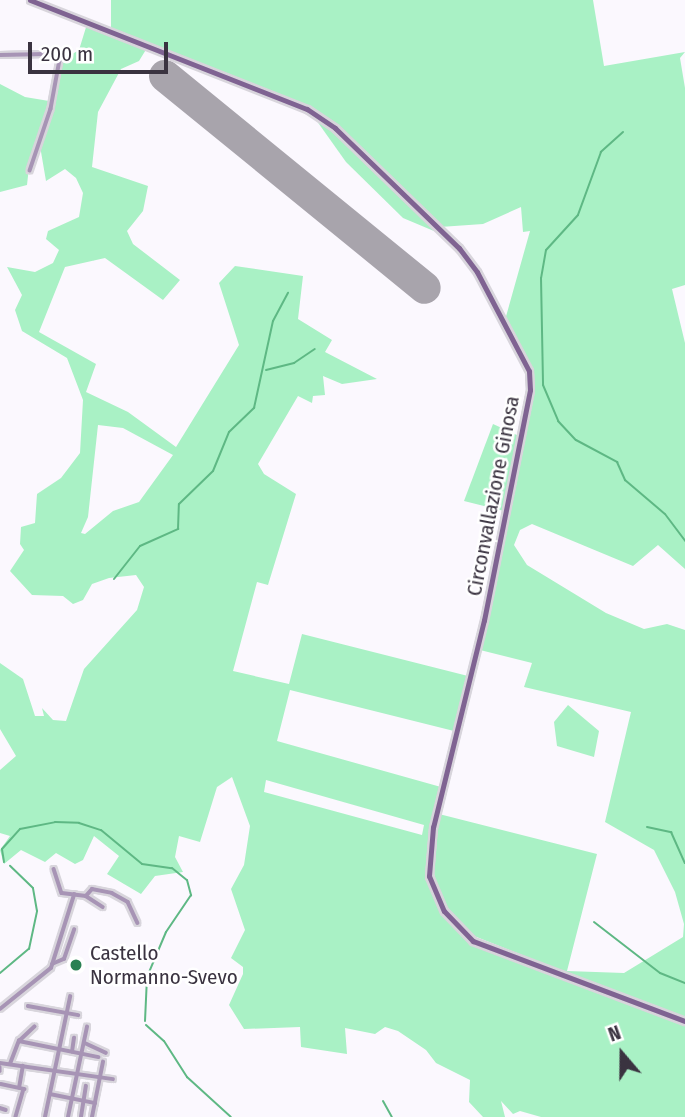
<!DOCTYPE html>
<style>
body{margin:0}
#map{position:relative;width:685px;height:1117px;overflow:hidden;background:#fbf8fe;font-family:"Fira Sans Condensed",sans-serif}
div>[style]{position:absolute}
.green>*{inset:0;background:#a9f1c5}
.stream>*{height:2px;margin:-1px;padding:0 1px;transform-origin:1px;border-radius:1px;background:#5eb884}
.runway>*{height:32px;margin:-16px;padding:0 16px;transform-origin:16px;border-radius:16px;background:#a8a4ac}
.roads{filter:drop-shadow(2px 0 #d8d5dc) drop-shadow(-2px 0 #d8d5dc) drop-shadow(0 2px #d8d5dc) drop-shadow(0 -2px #d8d5dc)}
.minor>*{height:3.5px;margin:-1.75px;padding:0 1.75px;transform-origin:1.75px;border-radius:1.75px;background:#a794b5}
.secondary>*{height:5px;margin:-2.5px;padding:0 2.5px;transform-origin:2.5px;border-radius:2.5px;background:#7f6392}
.dots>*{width:19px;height:19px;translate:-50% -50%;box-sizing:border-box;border:4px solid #fff;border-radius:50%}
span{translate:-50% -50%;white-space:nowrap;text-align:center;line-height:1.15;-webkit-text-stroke:5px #fff;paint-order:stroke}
.street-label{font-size:21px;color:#3a3340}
.poi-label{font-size:21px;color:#3a3340}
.left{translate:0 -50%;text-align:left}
.north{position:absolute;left:587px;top:1019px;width:70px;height:70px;-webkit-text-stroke:5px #fff;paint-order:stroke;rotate:340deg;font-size:19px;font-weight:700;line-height:28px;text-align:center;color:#3a3340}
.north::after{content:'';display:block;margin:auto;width:24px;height:32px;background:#3a3340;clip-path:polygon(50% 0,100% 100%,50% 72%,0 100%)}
.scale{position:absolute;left:28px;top:42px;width:140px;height:32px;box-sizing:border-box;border:4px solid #3a3340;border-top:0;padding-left:9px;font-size:21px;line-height:24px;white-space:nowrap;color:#3a3340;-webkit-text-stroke:5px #fff;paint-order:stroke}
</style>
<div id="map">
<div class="green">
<div style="clip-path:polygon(111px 0,593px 0,604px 66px,685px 52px,680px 58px,685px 88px,685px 285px,672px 289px,685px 343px,685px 569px,658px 545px,633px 566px,532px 524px,520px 530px,514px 545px,527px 565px,606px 613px,644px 629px,667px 624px,685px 630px,685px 1020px,469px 934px,446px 910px,435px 883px,432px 852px,439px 814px,597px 854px,567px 971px,624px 973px,683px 937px,684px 924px,675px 892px,654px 850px,605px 822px,631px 712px,524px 687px,532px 663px,480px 650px,532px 392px,532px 379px,505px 320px,530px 231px,523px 232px,521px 207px,483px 224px,440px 227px,326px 120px,111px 29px)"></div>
<div style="clip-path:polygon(evenodd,87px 24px,147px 48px,139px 61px,121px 69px,98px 112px,92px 167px,148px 186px,143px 211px,127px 231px,133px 244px,180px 280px,163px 300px,105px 258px,65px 267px,39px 332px,96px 364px,86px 392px,128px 412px,176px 447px,239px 345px,219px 283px,235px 266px,303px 276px,298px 319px,332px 340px,325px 352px,377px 379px,342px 384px,323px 376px,325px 395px,313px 396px,312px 403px,298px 396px,258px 464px,264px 474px,296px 494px,268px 585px,257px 582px,233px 671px,289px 684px,302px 634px,468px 676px,454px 731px,290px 690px,277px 741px,441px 787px,427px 869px,436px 900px,450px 923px,492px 953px,685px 1025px,685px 1117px,541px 1117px,520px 1111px,513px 1114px,501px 1101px,505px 1117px,483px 1117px,469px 1102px,470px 1080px,436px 1063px,426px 1050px,398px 1031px,385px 1027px,375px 1034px,345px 1028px,347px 1054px,301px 1047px,300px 1027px,244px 1029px,229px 1005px,243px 974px,243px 967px,231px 958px,245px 930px,231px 889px,244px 865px,250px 826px,232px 777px,217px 787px,200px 842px,179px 836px,175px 857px,183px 872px,155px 876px,141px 894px,107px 874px,119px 856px,94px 836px,83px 860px,75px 864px,56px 853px,45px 862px,21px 850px,4px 864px,0 850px,10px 836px,0 833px,0 770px,16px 756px,0 729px,0 663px,23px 679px,35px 716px,44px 716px,42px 708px,53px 720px,66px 721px,84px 669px,137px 610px,144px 587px,136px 575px,109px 578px,92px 584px,83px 600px,73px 604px,63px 596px,32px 595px,10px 571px,24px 550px,20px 544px,21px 527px,35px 523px,37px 494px,61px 478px,80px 453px,83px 400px,67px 358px,22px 331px,15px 310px,22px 295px,7px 267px,35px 272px,53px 263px,59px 250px,46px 239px,48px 231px,79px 217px,83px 193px,76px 178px,65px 169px,46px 181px,40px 146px,30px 158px,27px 185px,0 192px,0 84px,25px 97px,49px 101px,64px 59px,79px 50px,87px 24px,98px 425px,123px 428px,173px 455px,139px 502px,113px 511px,85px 534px,81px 533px,88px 517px,98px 425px,87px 24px,266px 780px,424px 825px,422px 835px,264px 792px,266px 780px)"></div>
<div style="clip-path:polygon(314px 117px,331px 129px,441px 234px,403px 218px,346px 162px)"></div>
<div style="clip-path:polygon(493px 424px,519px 436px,504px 511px,464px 501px)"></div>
<div style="clip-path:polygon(568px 705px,599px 731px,594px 757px,557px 746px,554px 722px)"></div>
</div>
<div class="stream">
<div style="left:623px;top:132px;width:30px;rotate:138deg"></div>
<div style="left:601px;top:152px;width:67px;rotate:110.1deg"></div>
<div style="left:578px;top:215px;width:47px;rotate:132.4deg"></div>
<div style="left:546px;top:250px;width:28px;rotate:100deg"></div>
<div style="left:541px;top:278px;width:107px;rotate:88.9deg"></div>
<div style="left:543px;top:385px;width:39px;rotate:67deg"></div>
<div style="left:558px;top:421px;width:26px;rotate:47deg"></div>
<div style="left:576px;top:440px;width:47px;rotate:28.2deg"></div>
<div style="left:617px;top:462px;width:20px;rotate:66deg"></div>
<div style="left:625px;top:480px;width:52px;rotate:40.4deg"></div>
<div style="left:665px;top:514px;width:34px;rotate:53deg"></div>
<div style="left:266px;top:370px;width:29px;rotate:-14deg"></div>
<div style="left:294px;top:363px;width:25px;rotate:-34deg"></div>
<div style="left:114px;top:579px;width:42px;rotate:-51.8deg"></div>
<div style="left:140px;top:546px;width:42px;rotate:-24.1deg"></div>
<div style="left:178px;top:529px;width:25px;rotate:-88deg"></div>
<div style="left:179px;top:504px;width:47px;rotate:-44.1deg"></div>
<div style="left:213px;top:471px;width:42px;rotate:-67.7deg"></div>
<div style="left:229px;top:432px;width:35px;rotate:-44deg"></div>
<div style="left:254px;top:408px;width:89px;rotate:-77.7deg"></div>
<div style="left:273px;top:321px;width:32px;rotate:-62deg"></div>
<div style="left:647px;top:827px;width:25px;rotate:12deg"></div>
<div style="left:671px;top:832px;width:34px;rotate:66deg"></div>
<div style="left:4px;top:862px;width:13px;rotate:-99deg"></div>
<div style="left:2px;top:849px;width:27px;rotate:-48deg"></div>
<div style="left:20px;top:829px;width:36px;rotate:-11deg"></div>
<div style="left:55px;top:822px;width:24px;rotate:2deg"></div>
<div style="left:79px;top:823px;width:23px;rotate:18deg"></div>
<div style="left:101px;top:830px;width:53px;rotate:39.7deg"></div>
<div style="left:142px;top:864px;width:30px;rotate:8deg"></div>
<div style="left:172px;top:868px;width:19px;rotate:39deg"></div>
<div style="left:187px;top:880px;width:16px;rotate:75deg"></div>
<div style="left:191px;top:895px;width:45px;rotate:124deg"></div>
<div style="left:166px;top:932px;width:49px;rotate:112.9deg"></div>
<div style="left:147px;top:977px;width:44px;rotate:92.6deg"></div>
<div style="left:594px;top:922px;width:83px;rotate:37.7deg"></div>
<div style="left:660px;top:973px;width:27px;rotate:22deg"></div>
<div style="left:0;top:973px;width:38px;rotate:-40deg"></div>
<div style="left:29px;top:949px;width:39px;rotate:-78deg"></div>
<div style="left:37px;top:911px;width:23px;rotate:-100deg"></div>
<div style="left:33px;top:888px;width:32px;rotate:-136deg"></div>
<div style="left:146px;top:1025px;width:24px;rotate:42deg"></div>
<div style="left:164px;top:1041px;width:43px;rotate:57.4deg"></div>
<div style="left:187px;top:1077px;width:59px;rotate:42.3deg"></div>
<div style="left:383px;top:1101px;width:18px;rotate:61deg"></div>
</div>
<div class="runway">
<div style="left:165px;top:76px;width:335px;rotate:39.2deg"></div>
</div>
<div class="roads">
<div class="minor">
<div style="left:0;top:55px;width:46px;rotate:-1.2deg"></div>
<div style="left:46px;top:54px;width:15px;rotate:23deg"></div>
<div style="left:60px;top:60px;width:50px;rotate:100.4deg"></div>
<div style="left:51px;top:109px;width:65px;rotate:108.7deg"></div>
<div style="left:54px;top:869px;width:25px;rotate:72deg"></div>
<div style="left:62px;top:893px;width:24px;rotate:7deg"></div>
<div style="left:86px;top:896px;width:20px;rotate:33deg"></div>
<div style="left:86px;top:896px;width:9px;rotate:-49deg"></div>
<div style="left:92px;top:889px;width:20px;rotate:11deg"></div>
<div style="left:112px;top:893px;width:18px;rotate:29deg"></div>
<div style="left:128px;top:902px;width:23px;rotate:65deg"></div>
<div style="left:52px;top:964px;width:13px;rotate:-23deg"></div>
<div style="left:64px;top:959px;width:31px;rotate:-71deg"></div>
<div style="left:28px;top:1006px;width:51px;rotate:10.2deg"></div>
<div style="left:0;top:1009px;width:65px;rotate:-38.8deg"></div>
<div style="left:51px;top:968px;width:77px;rotate:-72.5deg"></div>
<div style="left:19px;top:1041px;width:81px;rotate:11.4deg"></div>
<div style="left:85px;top:1043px;width:23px;rotate:25deg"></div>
<div style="left:72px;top:1052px;width:14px;rotate:-82deg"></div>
<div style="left:0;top:1063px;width:114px;rotate:8.1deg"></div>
<div style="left:10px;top:1064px;width:25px;rotate:-69deg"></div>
<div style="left:19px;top:1041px;width:21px;rotate:-43deg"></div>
<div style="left:0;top:1067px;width:4px;rotate:90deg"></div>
<div style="left:1px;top:1084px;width:24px;rotate:12deg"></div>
<div style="left:24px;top:1089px;width:29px;rotate:106deg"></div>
<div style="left:19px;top:1088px;width:22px;rotate:-80deg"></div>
<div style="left:50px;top:1094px;width:46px;rotate:11.3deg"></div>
<div style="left:0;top:1108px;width:6px;rotate:18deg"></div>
<div style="left:45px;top:1117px;width:123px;rotate:-78.2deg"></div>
<div style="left:68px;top:1117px;width:92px;rotate:-78.1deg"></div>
<div style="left:81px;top:1117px;width:31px;rotate:-81deg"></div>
<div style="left:92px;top:1117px;width:56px;rotate:-78.7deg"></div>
</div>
<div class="secondary">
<div style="left:30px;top:0;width:298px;rotate:21.5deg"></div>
<div style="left:307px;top:109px;width:34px;rotate:34deg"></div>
<div style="left:335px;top:128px;width:173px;rotate:44.1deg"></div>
<div style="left:459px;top:248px;width:30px;rotate:53deg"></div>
<div style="left:477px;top:272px;width:112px;rotate:62.3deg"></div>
<div style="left:529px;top:371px;width:19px;rotate:87deg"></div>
<div style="left:530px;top:390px;width:235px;rotate:101.3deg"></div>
<div style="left:484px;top:620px;width:213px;rotate:103.8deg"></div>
<div style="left:433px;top:827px;width:49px;rotate:94.7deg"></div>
<div style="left:429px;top:876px;width:38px;rotate:67deg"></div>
<div style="left:444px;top:911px;width:42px;rotate:46deg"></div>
<div style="left:473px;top:941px;width:227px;rotate:20.7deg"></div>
</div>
</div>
<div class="dots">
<div style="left:76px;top:965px;background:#2a8053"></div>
</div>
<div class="street-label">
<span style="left:493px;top:496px;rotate:-79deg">Circonvallazione Ginosa</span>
</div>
<div class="poi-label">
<span class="left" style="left:90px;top:965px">Castello<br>Normanno-Svevo</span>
</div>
<div class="north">N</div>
<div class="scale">200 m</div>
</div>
